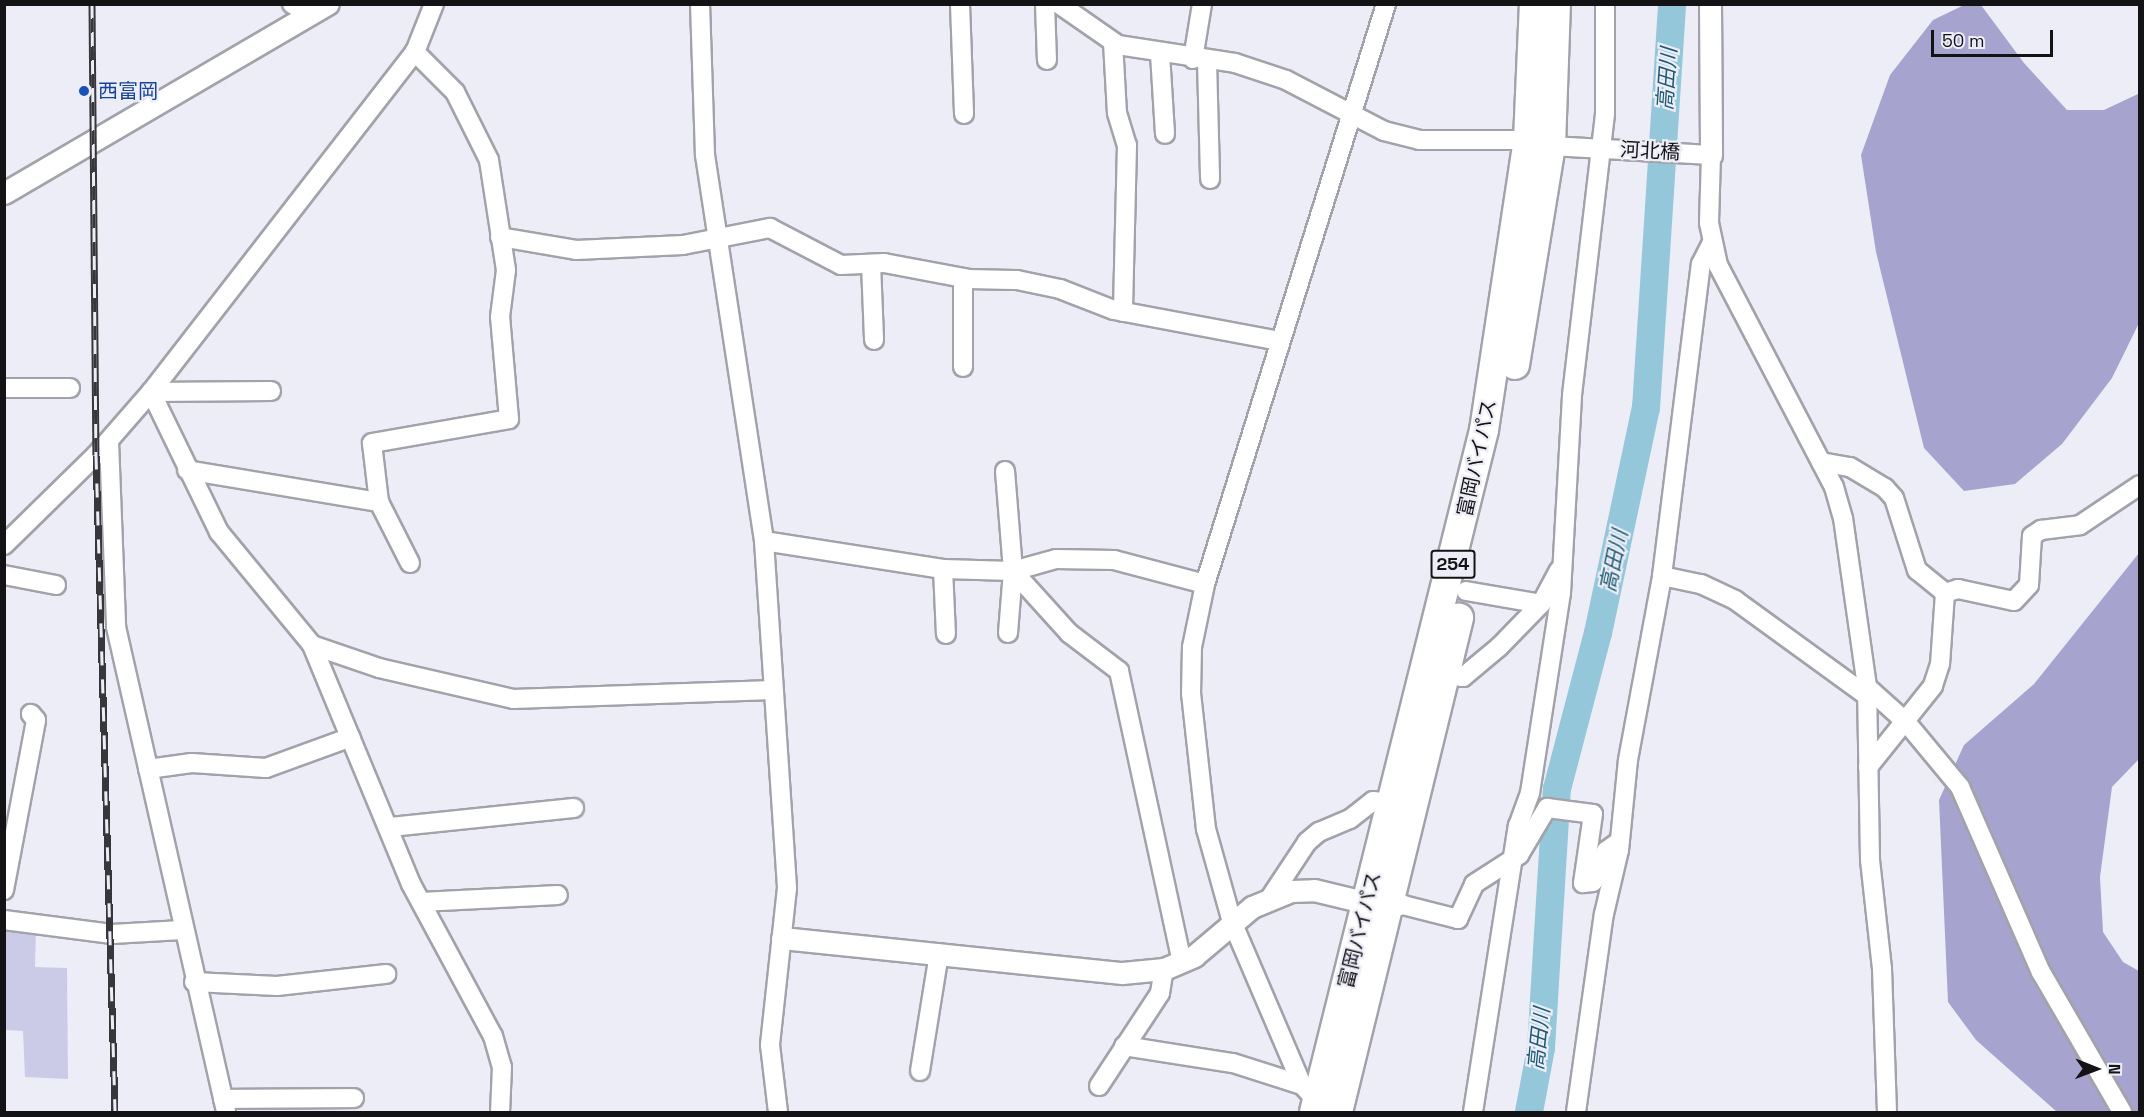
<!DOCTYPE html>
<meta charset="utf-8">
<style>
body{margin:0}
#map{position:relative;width:2144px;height:1117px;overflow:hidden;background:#ededf7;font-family:"Space Grotesk","Noto Sans JP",sans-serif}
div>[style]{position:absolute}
.green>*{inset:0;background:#cbcbe8}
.forest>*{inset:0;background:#a6a4ce}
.river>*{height:28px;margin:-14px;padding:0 14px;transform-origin:14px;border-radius:14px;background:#95c7db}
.roads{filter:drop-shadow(2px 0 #a2a2ab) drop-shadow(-2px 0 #a2a2ab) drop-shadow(0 2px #a2a2ab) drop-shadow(0 -2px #a2a2ab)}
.minor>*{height:18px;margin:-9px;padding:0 9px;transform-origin:9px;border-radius:9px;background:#fff}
.tertiary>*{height:21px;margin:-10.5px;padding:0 10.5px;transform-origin:10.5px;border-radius:10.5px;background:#fff}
.trunk>*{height:28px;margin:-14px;padding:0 14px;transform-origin:14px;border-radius:14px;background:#fff}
.rail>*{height:7px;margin-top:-3.5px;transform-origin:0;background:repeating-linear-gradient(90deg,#ededf7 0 14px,#37373b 0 28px);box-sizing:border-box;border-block:2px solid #37373b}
.dots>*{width:16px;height:16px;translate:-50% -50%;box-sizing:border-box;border:3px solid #ededf7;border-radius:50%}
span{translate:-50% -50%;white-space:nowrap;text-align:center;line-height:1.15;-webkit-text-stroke:4.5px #ededf7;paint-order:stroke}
.shield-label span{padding:2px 4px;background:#ededf7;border:2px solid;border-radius:4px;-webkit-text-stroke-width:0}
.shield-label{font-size:18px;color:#131316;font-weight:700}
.transit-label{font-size:20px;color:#164399}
.left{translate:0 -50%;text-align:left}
.street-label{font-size:20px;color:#131316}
.water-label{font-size:21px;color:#1c5b71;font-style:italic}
.frame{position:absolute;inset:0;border:6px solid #131316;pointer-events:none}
.north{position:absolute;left:2066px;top:1039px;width:60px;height:60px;-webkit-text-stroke:4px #ededf7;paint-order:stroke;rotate:91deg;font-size:16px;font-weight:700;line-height:24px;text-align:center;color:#131316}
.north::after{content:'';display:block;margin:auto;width:21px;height:27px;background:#131316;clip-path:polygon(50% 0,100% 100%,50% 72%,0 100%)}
.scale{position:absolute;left:1931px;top:30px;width:122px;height:27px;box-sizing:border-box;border:3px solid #131316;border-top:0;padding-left:8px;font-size:18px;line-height:21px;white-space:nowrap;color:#131316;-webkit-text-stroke:4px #ededf7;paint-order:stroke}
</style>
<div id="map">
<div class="green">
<div style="clip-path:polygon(5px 926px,36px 929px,35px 967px,67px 968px,68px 1079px,25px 1077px,23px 1031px,5px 1030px)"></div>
</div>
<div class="forest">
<div style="clip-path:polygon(1964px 5px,1981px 5px,2024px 63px,2067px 110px,2104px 110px,2140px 93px,2139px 323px,2112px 378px,2062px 444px,2015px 484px,1964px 491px,1924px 448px,1876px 252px,1861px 155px,1890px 75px,1933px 20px)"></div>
<div style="clip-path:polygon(2139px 553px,2139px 759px,2112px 787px,2100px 877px,2103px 932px,2123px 962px,2139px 971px,2139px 1112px,2057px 1112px,1976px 1040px,1948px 1002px,1939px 800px,1964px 745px,2034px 684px)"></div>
</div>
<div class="river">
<div style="left:1529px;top:1112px;width:65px;rotate:-79.4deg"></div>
<div style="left:1541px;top:1048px;width:259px;rotate:-86.5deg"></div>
<div style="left:1557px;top:789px;width:161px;rotate:-75.3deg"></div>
<div style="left:1598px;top:633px;width:230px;rotate:-78deg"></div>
<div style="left:1646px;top:408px;width:405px;rotate:-86.3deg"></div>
</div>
<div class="roads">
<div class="minor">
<div style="left:292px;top:4px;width:20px;rotate:30deg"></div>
<div style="left:700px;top:4px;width:151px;rotate:88.1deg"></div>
<div style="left:705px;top:155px;width:390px;rotate:81.3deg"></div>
<div style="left:764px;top:541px;width:348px;rotate:86.2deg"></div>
<div style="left:787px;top:888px;width:158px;rotate:96.2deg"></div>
<div style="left:770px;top:1045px;width:67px;rotate:83.2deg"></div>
<div style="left:960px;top:4px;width:110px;rotate:87.9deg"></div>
<div style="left:1045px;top:4px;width:56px;rotate:88deg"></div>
<div style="left:1059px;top:4px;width:72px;rotate:34.8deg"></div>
<div style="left:1118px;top:45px;width:118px;rotate:8.7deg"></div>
<div style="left:1235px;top:63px;width:54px;rotate:18.4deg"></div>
<div style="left:1286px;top:80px;width:110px;rotate:27.5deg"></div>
<div style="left:1384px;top:131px;width:36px;rotate:14deg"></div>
<div style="left:1419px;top:140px;width:109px"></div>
<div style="left:1528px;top:140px;width:24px;rotate:15deg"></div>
<div style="left:1551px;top:146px;width:160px;rotate:3.2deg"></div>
<div style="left:1711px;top:155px;width:68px;rotate:91.7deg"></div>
<div style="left:1709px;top:223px;width:43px;rotate:77.9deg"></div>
<div style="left:1718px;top:265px;width:250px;rotate:62.4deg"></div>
<div style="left:1834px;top:487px;width:32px;rotate:74deg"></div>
<div style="left:1843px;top:518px;width:171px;rotate:81.9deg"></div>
<div style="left:1867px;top:687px;width:173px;rotate:89deg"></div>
<div style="left:1870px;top:860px;width:110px;rotate:83.7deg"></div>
<div style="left:1882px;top:969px;width:143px;rotate:88deg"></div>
<div style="left:1113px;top:42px;width:71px;rotate:86.8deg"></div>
<div style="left:1117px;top:113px;width:34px;rotate:73deg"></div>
<div style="left:1127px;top:145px;width:167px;rotate:91.4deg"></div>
<div style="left:1160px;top:54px;width:80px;rotate:86.4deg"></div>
<div style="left:1193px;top:59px;width:56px;rotate:-80.7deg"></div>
<div style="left:1207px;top:61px;width:118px;rotate:88.5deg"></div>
<div style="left:500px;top:237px;width:77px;rotate:9.7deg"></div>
<div style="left:576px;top:250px;width:107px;rotate:-2.7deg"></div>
<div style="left:683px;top:245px;width:89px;rotate:-11.1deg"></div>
<div style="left:770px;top:228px;width:80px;rotate:27.5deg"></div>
<div style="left:841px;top:265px;width:43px;rotate:-2.7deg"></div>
<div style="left:884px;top:263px;width:86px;rotate:10.7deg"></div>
<div style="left:969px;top:279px;width:48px;rotate:1.2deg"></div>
<div style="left:1017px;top:280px;width:44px;rotate:11.8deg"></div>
<div style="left:1060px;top:289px;width:58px;rotate:21.3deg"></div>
<div style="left:1114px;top:310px;width:169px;rotate:10.6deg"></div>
<div style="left:871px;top:264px;width:76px;rotate:87.7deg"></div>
<div style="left:963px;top:278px;width:89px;rotate:90deg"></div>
<div style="left:4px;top:388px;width:66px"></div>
<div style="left:271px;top:391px;width:120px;rotate:179.5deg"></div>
<div style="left:151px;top:392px;width:156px;rotate:64.1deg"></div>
<div style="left:219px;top:532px;width:146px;rotate:50.5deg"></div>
<div style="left:312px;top:645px;width:259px;rotate:67.5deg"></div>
<div style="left:411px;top:884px;width:173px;rotate:61.7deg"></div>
<div style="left:493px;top:1036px;width:32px;rotate:74deg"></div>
<div style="left:502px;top:1067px;width:45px;rotate:92.5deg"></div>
<div style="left:109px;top:441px;width:186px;rotate:87.8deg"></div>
<div style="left:116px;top:627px;width:497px;rotate:77.2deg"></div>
<div style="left:1821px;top:462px;width:29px;rotate:10deg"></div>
<div style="left:1850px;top:467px;width:41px;rotate:31deg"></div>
<div style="left:1885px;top:488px;width:13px;rotate:48deg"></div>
<div style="left:1894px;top:498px;width:76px;rotate:72.3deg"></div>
<div style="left:1917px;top:570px;width:36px;rotate:39deg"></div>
<div style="left:1945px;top:593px;width:71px;rotate:94deg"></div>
<div style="left:1940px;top:664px;width:23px;rotate:108deg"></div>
<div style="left:1933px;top:686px;width:104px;rotate:128.7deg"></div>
<div style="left:187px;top:470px;width:195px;rotate:9.5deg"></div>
<div style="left:1005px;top:471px;width:100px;rotate:85.4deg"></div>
<div style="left:1013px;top:571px;width:84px;rotate:47.9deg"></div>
<div style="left:1069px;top:633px;width:63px;rotate:37.2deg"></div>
<div style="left:1119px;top:671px;width:298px;rotate:77.8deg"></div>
<div style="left:764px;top:541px;width:181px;rotate:8.9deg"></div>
<div style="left:943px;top:569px;width:70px;rotate:1.6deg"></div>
<div style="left:1013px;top:571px;width:45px;rotate:-15.6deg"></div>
<div style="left:1056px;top:559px;width:58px;rotate:1deg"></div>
<div style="left:1114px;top:560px;width:94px;rotate:14.8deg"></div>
<div style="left:4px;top:545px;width:129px;rotate:-44.4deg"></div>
<div style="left:96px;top:455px;width:84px;rotate:-48.9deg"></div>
<div style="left:151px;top:392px;width:430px;rotate:-52.2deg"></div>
<div style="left:415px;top:52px;width:52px;rotate:-68.4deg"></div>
<div style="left:410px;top:563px;width:68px;rotate:-116.9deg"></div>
<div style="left:379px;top:502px;width:59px;rotate:-96.8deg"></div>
<div style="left:372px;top:443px;width:139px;rotate:-9.9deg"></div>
<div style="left:509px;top:419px;width:102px;rotate:-95deg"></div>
<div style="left:500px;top:317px;width:47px;rotate:-82.7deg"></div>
<div style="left:506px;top:270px;width:111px;rotate:-98.8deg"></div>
<div style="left:489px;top:160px;width:76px;rotate:-116.6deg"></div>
<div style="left:455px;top:92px;width:57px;rotate:-135deg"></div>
<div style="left:943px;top:569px;width:65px;rotate:87.4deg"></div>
<div style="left:4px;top:575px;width:53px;rotate:10.9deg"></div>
<div style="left:1662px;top:576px;width:40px;rotate:12deg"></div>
<div style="left:1701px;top:584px;width:38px;rotate:25deg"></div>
<div style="left:1735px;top:600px;width:163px;rotate:36deg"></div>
<div style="left:1466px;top:591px;width:76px;rotate:9.8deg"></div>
<div style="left:1945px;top:593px;width:14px;rotate:-17deg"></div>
<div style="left:1958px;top:589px;width:57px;rotate:12.1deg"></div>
<div style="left:2014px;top:601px;width:22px;rotate:-47deg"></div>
<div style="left:2029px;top:585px;width:49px;rotate:-86.5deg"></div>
<div style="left:2032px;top:536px;width:11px;rotate:-34deg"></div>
<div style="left:2041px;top:530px;width:39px;rotate:-7deg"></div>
<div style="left:2080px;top:525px;width:72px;rotate:-33.7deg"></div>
<div style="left:1008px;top:633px;width:62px;rotate:-85.4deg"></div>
<div style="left:312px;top:645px;width:71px;rotate:18.9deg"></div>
<div style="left:379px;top:668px;width:138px;rotate:13deg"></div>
<div style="left:513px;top:699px;width:260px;rotate:-2deg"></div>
<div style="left:1446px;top:675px;width:17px;rotate:7deg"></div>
<div style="left:1463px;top:677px;width:47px;rotate:-39.8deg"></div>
<div style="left:1499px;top:647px;width:60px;rotate:-45.7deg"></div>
<div style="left:1541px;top:604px;width:38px;rotate:-62deg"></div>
<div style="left:1867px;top:687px;width:52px;rotate:41.9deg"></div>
<div style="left:1906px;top:722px;width:85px;rotate:50.3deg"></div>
<div style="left:1960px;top:787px;width:202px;rotate:66.4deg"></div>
<div style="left:2041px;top:972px;width:162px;rotate:59.9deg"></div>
<div style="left:148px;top:769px;width:44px;rotate:-7.8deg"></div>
<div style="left:192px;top:763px;width:74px;rotate:3.9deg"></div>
<div style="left:266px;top:768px;width:90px;rotate:-20deg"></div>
<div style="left:390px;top:827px;width:185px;rotate:-5.9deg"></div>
<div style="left:4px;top:890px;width:173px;rotate:-79.3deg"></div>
<div style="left:36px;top:720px;width:8px;rotate:-130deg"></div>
<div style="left:1270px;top:898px;width:67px;rotate:-56.5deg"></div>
<div style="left:1307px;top:842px;width:16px;rotate:-40deg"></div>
<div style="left:1319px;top:832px;width:34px;rotate:-23deg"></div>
<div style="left:1350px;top:819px;width:29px;rotate:-38deg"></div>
<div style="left:1373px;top:801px;width:20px;rotate:6deg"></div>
<div style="left:421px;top:902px;width:137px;rotate:-2.9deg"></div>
<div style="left:1389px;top:909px;width:15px;rotate:-16deg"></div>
<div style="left:1403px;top:905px;width:57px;rotate:14.3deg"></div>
<div style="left:1458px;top:919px;width:38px;rotate:-65deg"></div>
<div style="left:1474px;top:884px;width:54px;rotate:-32.8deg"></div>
<div style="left:1519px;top:855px;width:55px;rotate:-59.2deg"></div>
<div style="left:1547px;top:808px;width:46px;rotate:7.4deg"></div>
<div style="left:1593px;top:814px;width:70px;rotate:98.2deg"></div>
<div style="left:1583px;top:883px;width:10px;rotate:-6deg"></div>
<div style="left:1593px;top:882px;width:34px;rotate:-67deg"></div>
<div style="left:1606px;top:851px;width:17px;rotate:-36deg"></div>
<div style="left:4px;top:920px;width:109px;rotate:7.4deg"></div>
<div style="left:112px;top:934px;width:70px;rotate:-3.3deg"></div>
<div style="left:194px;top:982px;width:83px;rotate:2.8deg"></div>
<div style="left:277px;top:986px;width:110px;rotate:-6.3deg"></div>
<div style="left:1124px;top:1046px;width:110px;rotate:8.9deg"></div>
<div style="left:1233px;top:1063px;width:72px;rotate:17.7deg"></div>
<div style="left:920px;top:1071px;width:119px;rotate:-80.8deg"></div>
<div style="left:1099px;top:1086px;width:111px;rotate:-56.7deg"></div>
<div style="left:1160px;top:993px;width:24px;rotate:-81deg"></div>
<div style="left:223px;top:1099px;width:131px;rotate:-0.4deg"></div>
<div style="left:1317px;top:1101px;width:22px;rotate:-133deg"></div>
<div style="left:1302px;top:1085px;width:177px;rotate:-113.2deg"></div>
<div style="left:1232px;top:922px;width:97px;rotate:-105.6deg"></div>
<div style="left:1206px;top:829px;width:136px;rotate:-96.3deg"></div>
<div style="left:1191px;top:694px;width:47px;rotate:-88.8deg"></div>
<div style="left:1192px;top:647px;width:64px;rotate:-78.3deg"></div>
<div style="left:1205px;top:584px;width:608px;rotate:-72.67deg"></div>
<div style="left:1473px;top:1112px;width:290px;rotate:-81.1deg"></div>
<div style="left:1518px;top:826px;width:35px;rotate:-70deg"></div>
<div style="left:1530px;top:793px;width:202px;rotate:-81.2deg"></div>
<div style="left:1561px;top:593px;width:198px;rotate:-86.8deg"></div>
<div style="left:1572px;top:395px;width:283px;rotate:-83.3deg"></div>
<div style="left:1605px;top:114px;width:110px;rotate:-90deg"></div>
<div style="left:1576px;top:1112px;width:200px;rotate:-82deg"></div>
<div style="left:1604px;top:914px;width:66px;rotate:-76.8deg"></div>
<div style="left:1619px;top:850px;width:90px;rotate:-84.3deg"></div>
<div style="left:1628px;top:760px;width:187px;rotate:-79.5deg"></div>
<div style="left:1662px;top:576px;width:314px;rotate:-82.9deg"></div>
<div style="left:1701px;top:264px;width:22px;rotate:-63deg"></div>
</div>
<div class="tertiary">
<div style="left:1710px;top:4px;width:151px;rotate:89.6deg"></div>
<div style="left:4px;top:193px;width:375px;rotate:-30.3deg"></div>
<div style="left:782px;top:938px;width:342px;rotate:5.9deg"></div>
<div style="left:1122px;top:973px;width:42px;rotate:-5.4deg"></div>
<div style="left:1164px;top:969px;width:33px;rotate:-23deg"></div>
<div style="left:1194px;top:956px;width:76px;rotate:-40.2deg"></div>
<div style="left:1252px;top:907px;width:42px;rotate:-22.3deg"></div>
<div style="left:1291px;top:891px;width:23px;rotate:-2deg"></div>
<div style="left:1314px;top:890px;width:68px;rotate:13.6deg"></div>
</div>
<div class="trunk">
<div style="left:1515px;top:365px;width:222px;rotate:-80.7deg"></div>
<div style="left:1551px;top:146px;width:142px;rotate:-88deg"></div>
<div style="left:1314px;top:1112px;width:703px;rotate:-76deg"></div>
<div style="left:1484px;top:430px;width:293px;rotate:-81.4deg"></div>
<div style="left:1528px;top:140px;width:136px;rotate:-87.5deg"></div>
<div style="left:1338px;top:1112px;width:509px;rotate:-76.24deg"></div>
</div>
</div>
<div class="rail">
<div style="left:92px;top:4px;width:451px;rotate:89.5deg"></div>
<div style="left:96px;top:455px;width:657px;rotate:88.34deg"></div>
</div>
<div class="dots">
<div style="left:84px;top:91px;background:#1a4fb4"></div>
</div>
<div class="shield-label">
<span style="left:1453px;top:564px">254</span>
</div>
<div class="transit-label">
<span class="left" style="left:98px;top:91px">西富岡</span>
</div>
<div class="street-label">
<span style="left:1650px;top:151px;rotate:3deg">河北橋</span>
<span style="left:1477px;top:458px;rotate:-78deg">富岡バイパス</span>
<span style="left:1360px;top:930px;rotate:-76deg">富岡バイパス</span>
</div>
<div class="water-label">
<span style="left:1667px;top:79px;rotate:-86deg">高田川</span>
<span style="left:1614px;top:561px;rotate:-78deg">高田川</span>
<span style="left:1539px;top:1039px;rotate:-84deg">高田川</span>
</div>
<div class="frame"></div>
<div class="north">N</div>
<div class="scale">50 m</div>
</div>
